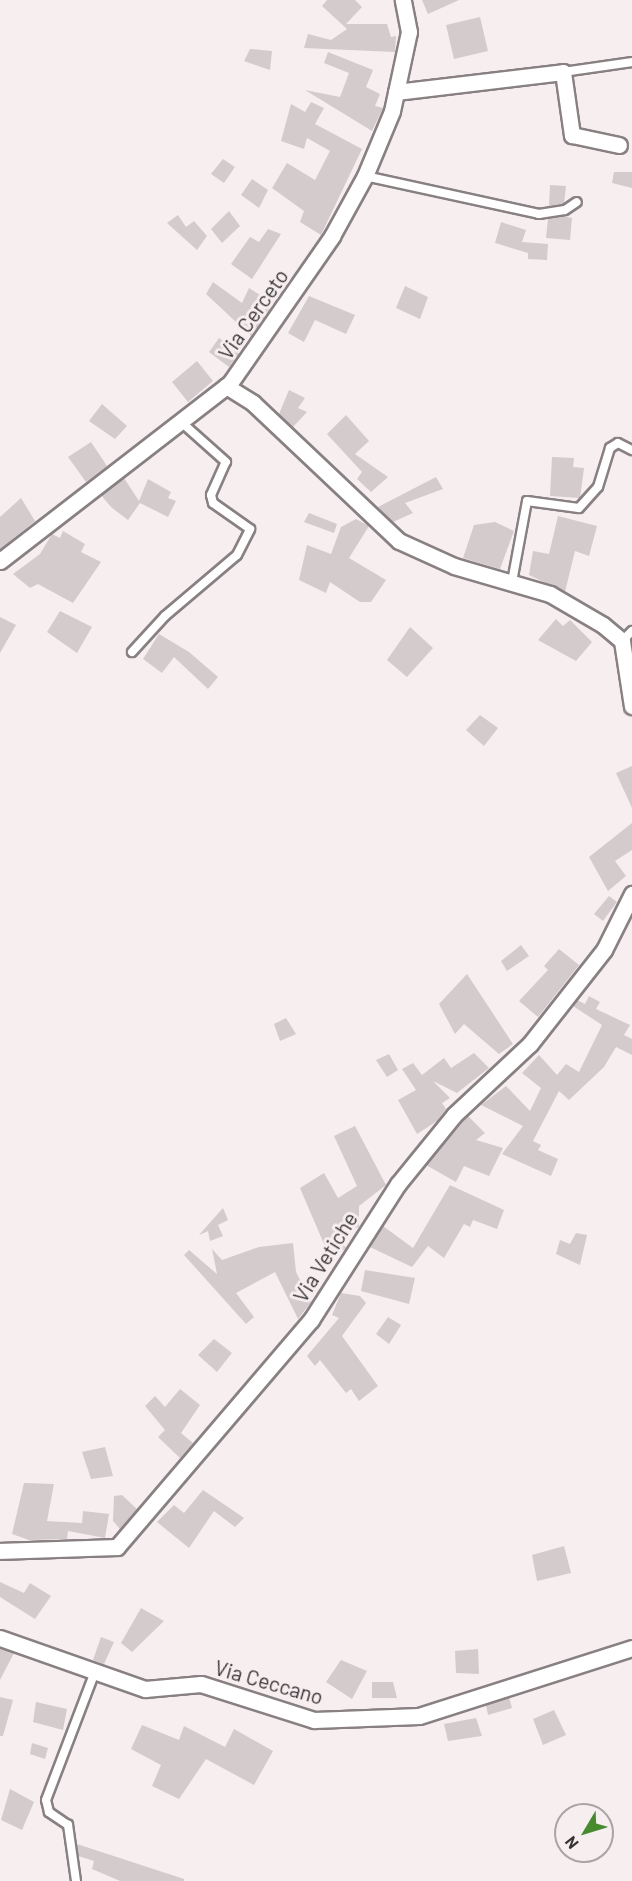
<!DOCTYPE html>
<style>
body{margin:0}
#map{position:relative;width:632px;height:1881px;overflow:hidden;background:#f7eef0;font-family:Barlow,sans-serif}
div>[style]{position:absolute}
.building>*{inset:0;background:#d4cbcd}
.roads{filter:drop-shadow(2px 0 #888082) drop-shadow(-2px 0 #888082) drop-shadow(0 2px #888082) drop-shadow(0 -2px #888082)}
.lane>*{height:8px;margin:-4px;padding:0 4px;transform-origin:4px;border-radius:4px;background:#fff}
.street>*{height:15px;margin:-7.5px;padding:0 7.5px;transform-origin:7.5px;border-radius:7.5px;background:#fff}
span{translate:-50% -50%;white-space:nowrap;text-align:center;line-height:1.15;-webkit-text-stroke:6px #f7eef0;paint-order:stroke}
.street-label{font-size:21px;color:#373435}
.north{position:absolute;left:554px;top:1803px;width:60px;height:60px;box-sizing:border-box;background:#f7eef0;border:2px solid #aaa4a5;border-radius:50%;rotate:232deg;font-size:16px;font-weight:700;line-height:24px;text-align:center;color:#373435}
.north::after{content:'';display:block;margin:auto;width:21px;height:27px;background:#488b2e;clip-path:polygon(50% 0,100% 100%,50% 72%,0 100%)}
</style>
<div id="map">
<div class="building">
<div style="clip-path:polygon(327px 0,355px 0,362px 7px,346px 24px,387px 24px,391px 37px,396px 36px,395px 52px,304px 48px,308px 34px,331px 40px,347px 29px,322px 6px)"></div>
<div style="clip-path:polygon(422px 0,459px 0,428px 14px)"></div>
<div style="clip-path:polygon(480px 17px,488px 51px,454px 59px,446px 25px)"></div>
<div style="clip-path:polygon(250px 49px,272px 51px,270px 70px,244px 61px)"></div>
<div style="clip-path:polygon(328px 52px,373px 70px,366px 87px,380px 94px,375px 106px,383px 108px,372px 131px,305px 90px,340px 97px,349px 73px,324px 63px)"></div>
<div style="clip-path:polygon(311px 102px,324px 108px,315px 124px,362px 149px,321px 235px,300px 222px,304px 211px,272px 188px,287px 163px,315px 180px,330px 151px,307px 138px,304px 149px,281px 141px,291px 104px,305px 112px)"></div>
<div style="clip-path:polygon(223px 159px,235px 167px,224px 183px,211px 174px)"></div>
<div style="clip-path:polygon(614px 172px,632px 172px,632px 188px,612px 183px)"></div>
<div style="clip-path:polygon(252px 179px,268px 190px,259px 208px,241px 195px)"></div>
<div style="clip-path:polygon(550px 185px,566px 186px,564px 204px,549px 206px)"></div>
<div style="clip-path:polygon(229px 211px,240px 226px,222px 243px,211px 229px)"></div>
<div style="clip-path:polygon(178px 215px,186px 227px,194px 221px,207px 236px,197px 250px,167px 223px)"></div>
<div style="clip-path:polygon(563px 216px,572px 218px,570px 240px,546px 238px,548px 219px)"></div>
<div style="clip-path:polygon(501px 222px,526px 230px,522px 242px,548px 244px,547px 260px,528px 259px,528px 253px,495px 243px)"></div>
<div style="clip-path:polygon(268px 229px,281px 234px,252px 279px,231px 264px,250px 237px,259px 242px)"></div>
<div style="clip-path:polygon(213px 282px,242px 303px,249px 288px,273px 303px,251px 336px,206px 294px)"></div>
<div style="clip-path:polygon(405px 286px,428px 297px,420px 319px,396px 308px)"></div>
<div style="clip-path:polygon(309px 296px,355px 315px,346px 334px,315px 320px,304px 342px,288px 333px)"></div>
<div style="clip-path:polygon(219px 338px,239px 353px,229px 367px,209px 352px)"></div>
<div style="clip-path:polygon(197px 361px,213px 381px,188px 402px,172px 382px)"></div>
<div style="clip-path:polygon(289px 390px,305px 398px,298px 408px,307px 412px,293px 427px,279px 414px)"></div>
<div style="clip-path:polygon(102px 404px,127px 426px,115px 439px,89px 421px)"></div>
<div style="clip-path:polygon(346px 415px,369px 441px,355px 454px,388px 477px,371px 492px,357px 479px,362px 472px,327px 434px)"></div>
<div style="clip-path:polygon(91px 442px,107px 466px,86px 482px,68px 457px)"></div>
<div style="clip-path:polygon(552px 457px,574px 458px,573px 467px,584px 468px,580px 498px,550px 496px)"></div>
<div style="clip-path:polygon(436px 477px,443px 489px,405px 503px,413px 513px,393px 522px,378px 507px)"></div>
<div style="clip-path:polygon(124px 478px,139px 501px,148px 479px,171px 492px,168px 498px,176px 501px,168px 517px,140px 503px,128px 520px,111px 507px,101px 495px)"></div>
<div style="clip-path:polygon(21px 498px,35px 521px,0 549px,0 517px)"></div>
<div style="clip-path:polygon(309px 513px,337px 524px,334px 533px,304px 522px)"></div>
<div style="clip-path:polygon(558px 516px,597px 526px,589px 556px,575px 551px,565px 592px,529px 575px,533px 551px,549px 554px)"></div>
<div style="clip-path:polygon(356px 519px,369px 526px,349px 558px,386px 580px,371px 602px,360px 602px,330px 582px,326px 593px,299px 580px,307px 545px,331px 554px,341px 527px)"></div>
<div style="clip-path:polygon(495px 522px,514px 531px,500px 569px,463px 558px,474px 525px)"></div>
<div style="clip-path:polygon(63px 531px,85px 544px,81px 552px,101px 562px,73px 603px,38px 584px,30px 588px,13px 574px,40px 554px,52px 534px,60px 538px)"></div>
<div style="clip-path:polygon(60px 611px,92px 627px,77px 653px,47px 632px)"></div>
<div style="clip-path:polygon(0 617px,16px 625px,0 653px)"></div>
<div style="clip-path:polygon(556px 619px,563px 626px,570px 620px,592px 642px,576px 661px,538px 640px)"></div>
<div style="clip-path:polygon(410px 627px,433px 648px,407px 677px,387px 660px)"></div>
<div style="clip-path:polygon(159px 634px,189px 652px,218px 677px,208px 689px,174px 657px,162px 673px,143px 659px)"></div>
<div style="clip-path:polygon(480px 715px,498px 728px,484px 746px,466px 730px)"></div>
<div style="clip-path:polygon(632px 766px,632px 808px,616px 773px)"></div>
<div style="clip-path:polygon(632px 823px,632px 850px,615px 861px,626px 876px,608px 891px,589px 857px)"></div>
<div style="clip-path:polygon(609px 896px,617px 902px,603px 921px,594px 914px)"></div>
<div style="clip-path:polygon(521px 945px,529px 956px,507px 971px,501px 961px)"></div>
<div style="clip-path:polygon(559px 949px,579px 965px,538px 1017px,519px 1001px,548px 970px,544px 966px)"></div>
<div style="clip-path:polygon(467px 974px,513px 1044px,499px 1054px,464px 1024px,455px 1034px,439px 1004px)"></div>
<div style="clip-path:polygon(589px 996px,600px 1002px,596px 1009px,630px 1025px,624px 1035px,632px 1039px,632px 1055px,616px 1047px,604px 1067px,569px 1100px,559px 1091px,533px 1141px,541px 1145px,538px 1150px,558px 1159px,551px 1176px,502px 1154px,523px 1126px,481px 1105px,506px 1086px,530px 1111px,541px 1088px,522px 1073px,539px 1055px,557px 1075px,566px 1064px,579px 1072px,602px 1025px,573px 1006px,577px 1000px,585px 1004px)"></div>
<div style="clip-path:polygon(286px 1018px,296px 1034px,280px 1041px,274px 1024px)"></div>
<div style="clip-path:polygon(474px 1053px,489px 1068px,457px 1093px,433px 1081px,450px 1098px,442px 1103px,446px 1109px,437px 1121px,417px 1134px,398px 1100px,416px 1090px,402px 1069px,413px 1063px,422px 1075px,444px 1058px,451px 1068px)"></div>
<div style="clip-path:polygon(389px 1054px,398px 1070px,387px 1077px,376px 1060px)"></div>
<div style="clip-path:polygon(468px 1116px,485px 1133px,476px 1140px,503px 1148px,489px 1176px,464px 1166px,456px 1182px,426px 1165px)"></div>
<div style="clip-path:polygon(355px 1126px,386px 1185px,359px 1206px,359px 1227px,336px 1233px,346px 1248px,330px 1258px,300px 1188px,324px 1173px,338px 1198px,357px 1186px,334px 1136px)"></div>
<div style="clip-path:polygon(450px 1185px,504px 1210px,497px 1229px,473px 1220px,470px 1227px,464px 1224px,444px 1258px,428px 1246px,412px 1267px,370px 1247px,383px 1226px,413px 1248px)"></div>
<div style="clip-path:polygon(223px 1208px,228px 1220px,218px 1225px,223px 1236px,210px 1241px,208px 1231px,199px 1235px)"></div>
<div style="clip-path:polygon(576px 1233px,587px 1235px,580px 1265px,556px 1254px,560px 1240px,570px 1244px)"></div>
<div style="clip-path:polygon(293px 1243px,296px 1272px,311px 1302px,298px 1319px,275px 1272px,236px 1293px,254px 1317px,246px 1324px,184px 1255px,189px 1250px,217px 1274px,212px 1249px,222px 1260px,259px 1247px)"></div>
<div style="clip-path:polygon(365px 1270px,415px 1278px,409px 1304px,361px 1291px)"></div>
<div style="clip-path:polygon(341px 1293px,360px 1296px,366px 1303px,342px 1336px,378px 1386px,359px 1401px,351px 1389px,346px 1393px,320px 1360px,315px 1366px,307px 1356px,339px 1318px,332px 1315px)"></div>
<div style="clip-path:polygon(388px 1317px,401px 1325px,389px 1344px,376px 1334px)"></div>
<div style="clip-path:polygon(214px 1339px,232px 1353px,217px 1372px,198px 1355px)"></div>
<div style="clip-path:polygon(180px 1389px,200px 1405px,181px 1433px,193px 1443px,180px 1458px,158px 1437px,165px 1430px,145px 1406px,155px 1396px,165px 1407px)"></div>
<div style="clip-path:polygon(105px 1447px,113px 1476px,91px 1479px,82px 1452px)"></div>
<div style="clip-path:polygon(24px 1483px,54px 1484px,47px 1521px,82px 1523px,83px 1511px,109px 1514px,105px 1538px,68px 1531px,67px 1539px,29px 1540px,12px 1534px)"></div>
<div style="clip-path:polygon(203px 1490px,244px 1518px,235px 1527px,214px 1511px,189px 1548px,157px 1522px,174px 1505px,184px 1513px)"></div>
<div style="clip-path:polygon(122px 1495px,137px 1509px,120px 1529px,113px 1521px,114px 1496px)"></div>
<div style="clip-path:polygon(564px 1546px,571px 1573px,537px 1581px,532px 1555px)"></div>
<div style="clip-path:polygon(0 1582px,24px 1593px,30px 1583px,51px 1596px,35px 1619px,0 1597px)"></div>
<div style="clip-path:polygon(141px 1608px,164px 1621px,132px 1652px,121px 1643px)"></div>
<div style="clip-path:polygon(101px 1637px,114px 1642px,104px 1664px,93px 1660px)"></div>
<div style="clip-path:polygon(0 1648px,14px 1653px,0 1680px)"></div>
<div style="clip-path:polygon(478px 1649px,479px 1674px,456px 1673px,455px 1651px)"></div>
<div style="clip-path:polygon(341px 1660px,367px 1671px,352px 1699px,326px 1682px)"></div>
<div style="clip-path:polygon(372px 1682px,393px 1682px,397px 1698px,372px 1698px)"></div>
<div style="clip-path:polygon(0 1697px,13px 1700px,3px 1736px,0 1736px)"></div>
<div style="clip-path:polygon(509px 1697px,512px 1708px,488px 1715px,486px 1705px)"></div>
<div style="clip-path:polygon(36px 1702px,67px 1709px,63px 1730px,33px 1722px)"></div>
<div style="clip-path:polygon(554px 1710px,566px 1735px,543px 1745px,533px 1719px)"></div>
<div style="clip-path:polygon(476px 1718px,482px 1736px,448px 1741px,444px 1724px)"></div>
<div style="clip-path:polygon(142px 1725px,179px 1740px,184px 1726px,225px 1747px,234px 1729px,273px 1751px,254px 1785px,206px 1759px,179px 1799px,152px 1786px,161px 1765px,131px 1749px)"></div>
<div style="clip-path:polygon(32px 1743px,48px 1748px,45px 1759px,30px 1754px)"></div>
<div style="clip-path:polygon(10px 1789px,34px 1802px,22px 1830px,1px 1820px)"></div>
<div style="clip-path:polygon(77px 1844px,184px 1879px,184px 1881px,120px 1881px,92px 1869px,94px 1861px,78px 1856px)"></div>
</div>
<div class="roads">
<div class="lane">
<div style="left:563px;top:72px;width:70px;rotate:-8.2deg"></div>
<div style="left:365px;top:176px;width:178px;rotate:12.3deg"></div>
<div style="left:539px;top:214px;width:26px;rotate:-9deg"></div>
<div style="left:565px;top:210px;width:14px;rotate:-34deg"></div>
<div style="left:512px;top:582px;width:82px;rotate:-79.5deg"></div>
<div style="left:527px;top:501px;width:52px;rotate:7.7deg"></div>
<div style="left:579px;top:508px;width:28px;rotate:-48deg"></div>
<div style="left:598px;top:487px;width:41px;rotate:-72.9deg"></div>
<div style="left:610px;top:448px;width:9px;rotate:-32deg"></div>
<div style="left:618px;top:443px;width:16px;rotate:27deg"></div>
<div style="left:622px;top:641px;width:14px;rotate:-45deg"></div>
<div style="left:132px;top:652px;width:49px;rotate:-47.5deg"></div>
<div style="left:165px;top:616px;width:94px;rotate:-40.3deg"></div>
<div style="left:237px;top:555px;width:29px;rotate:-63deg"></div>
<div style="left:250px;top:529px;width:45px;rotate:-144.9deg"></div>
<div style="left:213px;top:503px;width:8px;rotate:-104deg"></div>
<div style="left:211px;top:495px;width:36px;rotate:-66deg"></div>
<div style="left:226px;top:462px;width:62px;rotate:-138.3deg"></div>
<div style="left:76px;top:1881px;width:57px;rotate:-98.1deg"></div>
<div style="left:68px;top:1825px;width:23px;rotate:-146deg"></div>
<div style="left:49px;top:1812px;width:12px;rotate:-104deg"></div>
<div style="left:46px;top:1800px;width:137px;rotate:-69.1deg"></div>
</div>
<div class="street">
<div style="left:396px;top:92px;width:168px;rotate:-6.8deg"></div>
<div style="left:563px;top:72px;width:64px;rotate:81.9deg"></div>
<div style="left:572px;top:135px;width:48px;rotate:12deg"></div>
<div style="left:226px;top:386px;width:32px;rotate:32deg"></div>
<div style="left:253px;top:403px;width:201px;rotate:43.4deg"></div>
<div style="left:399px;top:541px;width:60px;rotate:24.4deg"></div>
<div style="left:454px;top:566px;width:100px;rotate:16.3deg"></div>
<div style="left:550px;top:594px;width:61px;rotate:30.3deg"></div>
<div style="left:603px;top:625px;width:25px;rotate:40deg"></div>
<div style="left:622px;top:641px;width:66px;rotate:81.3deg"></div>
<div style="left:0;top:561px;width:291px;rotate:-37.7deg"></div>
<div style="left:230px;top:383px;width:179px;rotate:-55.2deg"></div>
<div style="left:332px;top:236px;width:68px;rotate:-61.2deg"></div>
<div style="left:365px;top:176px;width:70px;rotate:-67.4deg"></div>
<div style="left:392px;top:111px;width:81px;rotate:-77.9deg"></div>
<div style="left:409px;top:32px;width:33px;rotate:-101deg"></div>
<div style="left:0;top:1551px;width:117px;rotate:-2deg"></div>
<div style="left:117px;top:1547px;width:299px;rotate:-49.5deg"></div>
<div style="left:311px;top:1320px;width:161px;rotate:-57.4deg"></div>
<div style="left:398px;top:1184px;width:89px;rotate:-50.9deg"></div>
<div style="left:454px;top:1115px;width:104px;rotate:-43.1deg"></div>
<div style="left:530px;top:1044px;width:120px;rotate:-51.8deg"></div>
<div style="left:604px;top:950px;width:63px;rotate:-63.4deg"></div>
<div style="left:0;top:1638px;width:154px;rotate:19.4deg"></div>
<div style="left:145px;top:1689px;width:56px;rotate:-5.1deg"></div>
<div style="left:201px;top:1684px;width:119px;rotate:17.7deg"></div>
<div style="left:314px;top:1720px;width:105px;rotate:-2.2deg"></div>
<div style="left:419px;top:1716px;width:224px;rotate:-17.7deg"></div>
</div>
</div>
<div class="street-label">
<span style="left:253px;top:314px;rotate:-55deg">Via Cerceto</span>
<span style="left:325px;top:1257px;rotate:-58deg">Via Vetiche</span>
<span style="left:269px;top:1682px;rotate:16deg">Via Ceccano</span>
</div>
<div class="north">N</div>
</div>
